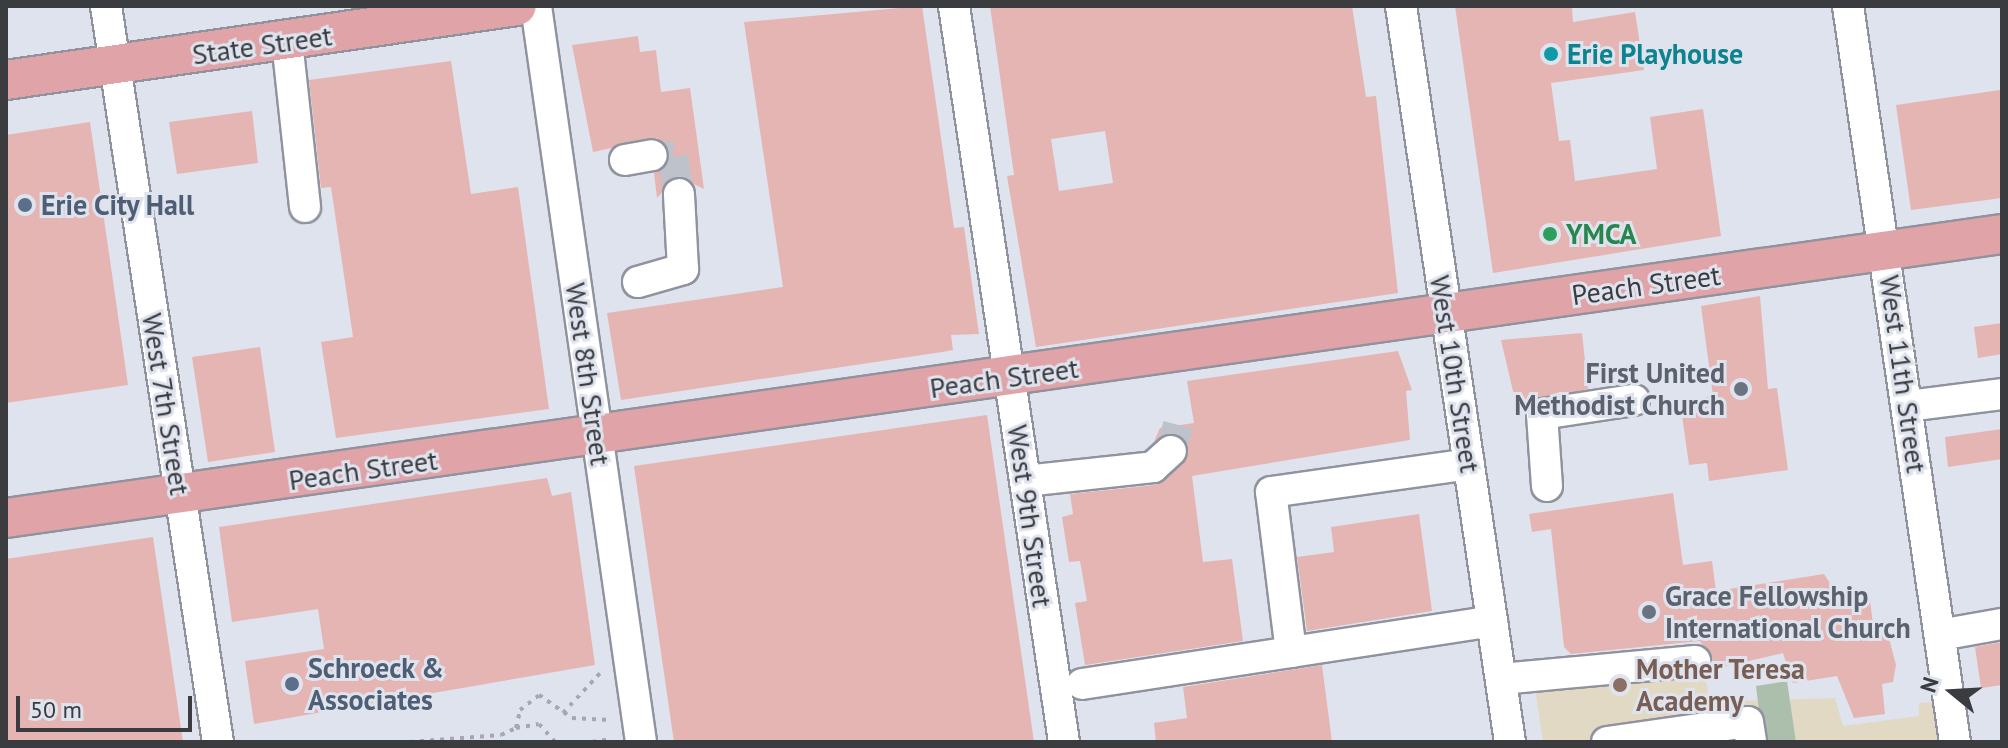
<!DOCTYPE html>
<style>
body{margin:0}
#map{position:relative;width:2008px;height:748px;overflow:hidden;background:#dfe3ee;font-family:"PT Sans",sans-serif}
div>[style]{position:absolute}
.education>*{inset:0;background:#e1d9c3}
.green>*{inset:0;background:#acbfac}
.building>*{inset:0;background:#e4b5b3}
.minor-tunnel>*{height:30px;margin-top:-15px;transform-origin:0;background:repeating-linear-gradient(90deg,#bec2cb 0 30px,transparent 0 45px)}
.path>*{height:4px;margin-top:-2px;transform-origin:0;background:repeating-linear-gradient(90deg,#a5a8b1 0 4px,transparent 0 10px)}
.roads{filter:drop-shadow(2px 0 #90939e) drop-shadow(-2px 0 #90939e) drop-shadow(0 2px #90939e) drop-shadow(0 -2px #90939e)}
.minor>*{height:30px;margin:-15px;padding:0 15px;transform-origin:15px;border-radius:15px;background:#fff}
.major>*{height:38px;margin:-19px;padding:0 19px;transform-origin:19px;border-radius:19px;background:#e0a3a7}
.dots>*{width:22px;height:22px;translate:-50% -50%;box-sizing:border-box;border:4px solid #dfe3ee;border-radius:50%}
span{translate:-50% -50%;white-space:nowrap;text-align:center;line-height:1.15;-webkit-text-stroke:6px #dfe3ee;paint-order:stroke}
.street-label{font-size:28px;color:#3a3c40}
.culture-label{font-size:28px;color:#0d838f;font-weight:700}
.left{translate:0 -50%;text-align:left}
.service-label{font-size:28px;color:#4e5e75;font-weight:700}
.leisure-label{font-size:28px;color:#27864d;font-weight:700}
.worship-label{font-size:28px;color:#5b616d;font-weight:700}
.right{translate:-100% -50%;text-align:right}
.education-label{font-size:28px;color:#785e54;font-weight:700}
.frame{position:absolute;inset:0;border:8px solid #3a3c40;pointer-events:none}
.north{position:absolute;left:1912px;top:652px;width:80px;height:80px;-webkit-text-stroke:6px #dfe3ee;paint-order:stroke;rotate:288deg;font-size:22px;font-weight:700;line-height:32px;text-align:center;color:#3a3c40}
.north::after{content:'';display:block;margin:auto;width:28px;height:36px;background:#3a3c40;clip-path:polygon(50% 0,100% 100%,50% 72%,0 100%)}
.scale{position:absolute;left:16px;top:696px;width:176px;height:36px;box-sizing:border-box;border:4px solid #3a3c40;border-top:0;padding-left:10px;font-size:24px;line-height:28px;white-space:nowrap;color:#3a3c40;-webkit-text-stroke:6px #dfe3ee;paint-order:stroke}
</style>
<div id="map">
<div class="education">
<div style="clip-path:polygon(1702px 660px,1710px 702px,1835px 698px,1843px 726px,1919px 716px,1919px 703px,1934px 702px,1940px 742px,1543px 742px,1531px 663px)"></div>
</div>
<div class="green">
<div style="clip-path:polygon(1787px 681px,1796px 742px,1763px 742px,1756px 686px)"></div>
</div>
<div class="building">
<div style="clip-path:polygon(922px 6px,954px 228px,964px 227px,979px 334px,951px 335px,953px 350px,942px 352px,621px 400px,607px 313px,783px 287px,744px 22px)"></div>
<div style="clip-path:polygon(evenodd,990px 6px,1352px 6px,1366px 97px,1376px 96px,1398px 293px,1036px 347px,1007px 176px,1014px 175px,990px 6px,1105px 131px,1113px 183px,1059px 191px,1051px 139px,1105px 131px)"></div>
<div style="clip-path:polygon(1455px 6px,1572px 6px,1573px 22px,1635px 12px,1644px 70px,1551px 83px,1559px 141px,1570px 140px,1575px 181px,1657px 169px,1650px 117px,1703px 109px,1721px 236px,1493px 273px)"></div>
<div style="clip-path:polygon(638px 36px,640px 52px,656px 50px,661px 92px,690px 88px,704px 189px,677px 176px,657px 198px,654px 173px,670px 152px,657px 138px,593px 152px,572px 45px)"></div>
<div style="clip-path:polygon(451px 61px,471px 194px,518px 187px,549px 409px,336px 438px,321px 342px,353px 337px,331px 187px,321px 188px,309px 80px)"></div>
<div style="clip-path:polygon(2000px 90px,2002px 198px,1911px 210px,1896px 105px)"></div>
<div style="clip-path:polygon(252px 111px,258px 163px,177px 174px,169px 122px)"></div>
<div style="clip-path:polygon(90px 122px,128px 385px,6px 403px,6px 135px)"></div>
<div style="clip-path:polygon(1760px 296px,1768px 389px,1777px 388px,1788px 470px,1709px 481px,1707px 463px,1689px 465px,1680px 401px,1713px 396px,1701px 306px)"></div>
<div style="clip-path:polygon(2002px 323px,2002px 354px,1978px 358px,1974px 327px)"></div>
<div style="clip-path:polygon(1582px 333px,1588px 389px,1516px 404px,1501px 340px)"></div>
<div style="clip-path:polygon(260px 347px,275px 452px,208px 462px,192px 357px)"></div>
<div style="clip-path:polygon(1398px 351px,1412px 390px,1406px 391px,1410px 440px,1192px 476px,1203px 562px,1232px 559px,1243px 641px,1085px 665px,1075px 603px,1087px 601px,1080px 561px,1069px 562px,1062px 517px,1073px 514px,1070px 494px,1155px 485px,1183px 464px,1184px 439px,1168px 433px,1154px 442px,1160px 428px,1194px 423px,1187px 381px)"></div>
<div style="clip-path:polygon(987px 415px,1034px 742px,674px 742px,634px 466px)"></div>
<div style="clip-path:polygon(2002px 429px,2002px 459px,1948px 467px,1945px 437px)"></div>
<div style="clip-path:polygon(547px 478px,552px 496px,571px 492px,595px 665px,254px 724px,245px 661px,324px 649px,318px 609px,232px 622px,219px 527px)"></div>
<div style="clip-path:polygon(1673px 493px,1683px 565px,1712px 561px,1716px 591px,1824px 574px,1837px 594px,1869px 593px,1873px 624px,1885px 623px,1896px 665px,1893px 682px,1882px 684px,1885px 714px,1854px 718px,1837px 676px,1793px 683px,1783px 653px,1710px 670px,1713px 659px,1700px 641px,1571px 654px,1564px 647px,1551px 529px,1532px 532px,1529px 514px)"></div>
<div style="clip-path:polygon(1419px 514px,1432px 611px,1307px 631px,1297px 557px,1334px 552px,1331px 527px)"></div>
<div style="clip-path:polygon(153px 537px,183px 742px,6px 742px,6px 559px)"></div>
<div style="clip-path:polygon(2002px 642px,2002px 685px,1981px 688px,1975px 647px)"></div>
<div style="clip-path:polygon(1322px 665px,1332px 742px,1156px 742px,1154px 723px,1187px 718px,1183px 687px)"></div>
</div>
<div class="minor-tunnel">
<div style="left:652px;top:155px;width:21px;rotate:5deg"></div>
<div style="left:673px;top:157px;width:37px;rotate:81deg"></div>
<div style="left:1171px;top:451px;width:27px;rotate:-75deg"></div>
</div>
<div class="path">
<div style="left:563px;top:713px;width:57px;rotate:-47.1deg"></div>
<div style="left:516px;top:728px;width:23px;rotate:-10deg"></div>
<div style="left:539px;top:724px;width:24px;rotate:48deg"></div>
<div style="left:410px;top:742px;width:91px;rotate:-4.4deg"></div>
<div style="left:501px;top:735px;width:17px;rotate:-25deg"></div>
<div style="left:516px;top:728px;width:18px;rotate:-77deg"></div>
<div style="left:520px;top:710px;width:24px;rotate:-38deg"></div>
<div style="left:539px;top:695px;width:40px;rotate:34.9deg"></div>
<div style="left:572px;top:718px;width:38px;rotate:3deg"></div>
<div style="left:592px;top:742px;width:20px;rotate:-9deg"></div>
</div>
<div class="roads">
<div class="minor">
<div style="left:106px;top:6px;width:744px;rotate:81.35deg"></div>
<div style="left:536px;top:6px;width:743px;rotate:81.88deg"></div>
<div style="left:954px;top:6px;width:744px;rotate:81.5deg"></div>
<div style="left:1401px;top:6px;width:744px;rotate:81.58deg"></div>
<div style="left:1848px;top:6px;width:744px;rotate:81.73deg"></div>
<div style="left:287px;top:41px;width:167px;rotate:83.8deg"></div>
<div style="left:625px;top:160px;width:27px;rotate:-10deg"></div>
<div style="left:638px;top:282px;width:47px;rotate:-16.1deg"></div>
<div style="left:683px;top:269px;width:75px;rotate:-93.1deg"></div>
<div style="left:1908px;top:406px;width:95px;rotate:-7.3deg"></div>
<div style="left:1025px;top:481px;width:129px;rotate:-6.2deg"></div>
<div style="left:1153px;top:467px;width:24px;rotate:-42deg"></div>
<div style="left:1547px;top:486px;width:72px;rotate:-94deg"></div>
<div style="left:1542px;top:414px;width:93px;rotate:-8.7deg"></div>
<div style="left:1940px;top:635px;width:63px;rotate:-10.1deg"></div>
<div style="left:1291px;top:652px;width:161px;rotate:-97.1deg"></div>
<div style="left:1271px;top:492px;width:200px;rotate:-8deg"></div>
<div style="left:1501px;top:679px;width:195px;rotate:-5.3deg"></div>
<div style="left:1082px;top:684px;width:415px;rotate:-8.7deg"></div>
<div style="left:1607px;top:742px;width:142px;rotate:-8.1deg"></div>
<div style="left:1748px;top:722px;width:20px;rotate:81deg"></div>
</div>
<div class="major">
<div style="left:6px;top:80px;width:516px;rotate:-8.24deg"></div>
<div style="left:6px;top:518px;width:2016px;rotate:-8.1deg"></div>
</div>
</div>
<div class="dots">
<div style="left:1551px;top:54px;background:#0f9aa8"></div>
<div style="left:25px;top:205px;background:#5c6f8a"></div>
<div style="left:1550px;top:234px;background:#2e9e5b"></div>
<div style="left:1741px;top:389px;background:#6b7280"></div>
<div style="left:1649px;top:612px;background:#6b7280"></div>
<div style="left:292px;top:684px;background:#5c6f8a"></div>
<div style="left:1620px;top:685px;background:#8d6e63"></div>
</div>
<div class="street-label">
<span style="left:262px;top:45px;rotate:-8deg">State Street</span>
<span style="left:1646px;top:285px;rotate:-8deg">Peach Street</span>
<span style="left:588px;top:374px;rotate:82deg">West 8th Street</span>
<span style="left:1455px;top:374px;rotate:81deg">West 10th Street</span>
<span style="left:1903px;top:374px;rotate:82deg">West 11th Street</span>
<span style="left:1004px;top:378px;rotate:-8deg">Peach Street</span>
<span style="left:166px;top:404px;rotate:81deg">West 7th Street</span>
<span style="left:363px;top:470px;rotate:-8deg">Peach Street</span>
<span style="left:1030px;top:516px;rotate:82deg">West 9th Street</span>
</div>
<div class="culture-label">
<span class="left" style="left:1567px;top:54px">Erie Playhouse</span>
</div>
<div class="service-label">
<span class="left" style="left:41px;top:205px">Erie City Hall</span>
<span class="left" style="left:308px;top:684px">Schroeck &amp;<br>Associates</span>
</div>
<div class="leisure-label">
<span class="left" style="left:1566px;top:234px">YMCA</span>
</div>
<div class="worship-label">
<span class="right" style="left:1725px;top:389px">First United<br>Methodist Church</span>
<span class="left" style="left:1665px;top:612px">Grace Fellowship<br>International Church</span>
</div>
<div class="education-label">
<span class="left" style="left:1636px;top:685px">Mother Teresa<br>Academy</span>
</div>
<div class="frame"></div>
<div class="north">N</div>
<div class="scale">50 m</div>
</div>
